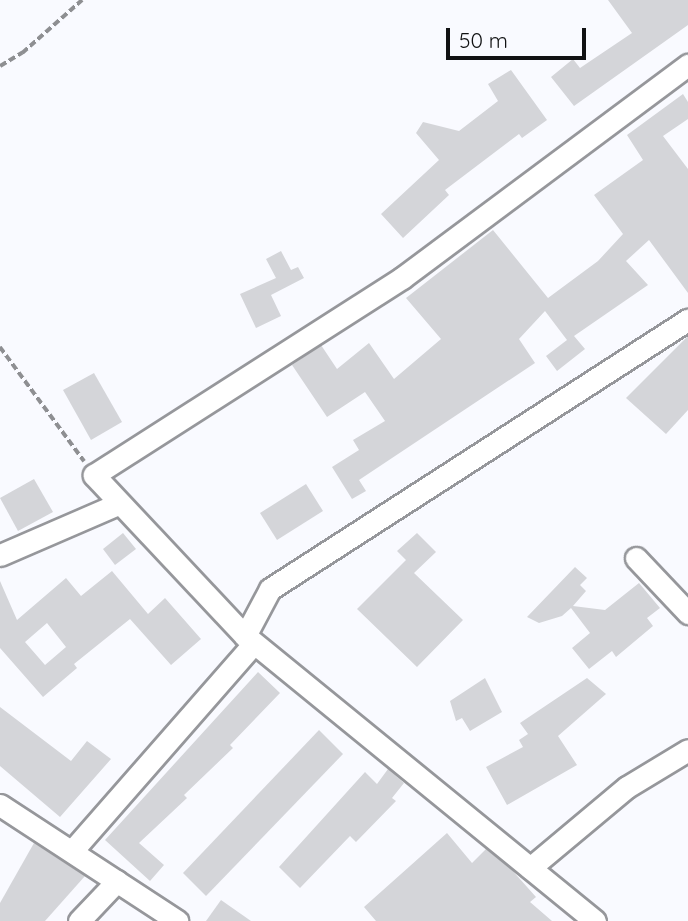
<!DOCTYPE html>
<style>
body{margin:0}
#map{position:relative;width:688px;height:921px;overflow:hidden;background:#f9faff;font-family:Quicksand,sans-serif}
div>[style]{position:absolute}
.building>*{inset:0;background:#d4d5d9}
.path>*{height:3.5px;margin-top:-1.75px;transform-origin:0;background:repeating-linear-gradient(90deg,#8e8f92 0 7px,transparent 0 10.5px)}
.roads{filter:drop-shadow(2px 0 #96979b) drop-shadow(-2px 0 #96979b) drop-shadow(0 2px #96979b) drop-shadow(0 -2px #96979b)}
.minor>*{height:21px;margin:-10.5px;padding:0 10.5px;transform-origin:10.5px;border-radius:10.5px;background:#fff}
span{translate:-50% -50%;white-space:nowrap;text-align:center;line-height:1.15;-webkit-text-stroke:5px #f9faff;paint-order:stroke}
.scale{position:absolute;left:446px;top:28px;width:140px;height:32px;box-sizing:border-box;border:4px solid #111213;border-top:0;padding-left:9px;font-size:21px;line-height:24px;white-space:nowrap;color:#111213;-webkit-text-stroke:5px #f9faff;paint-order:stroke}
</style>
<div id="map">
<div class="building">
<div style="clip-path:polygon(608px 0,688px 0,688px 25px,574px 106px,551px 77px,573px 59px,580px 68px,632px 33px)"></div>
<div style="clip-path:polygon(511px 70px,547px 120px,522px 138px,519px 134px,445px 190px,449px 195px,403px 238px,381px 214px,439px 160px,416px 133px,423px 122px,459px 131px,498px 101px,488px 84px)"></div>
<div style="clip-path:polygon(683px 94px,688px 102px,688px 119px,663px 136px,688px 169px,688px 293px,649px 240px,626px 261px,648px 285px,574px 336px,585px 349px,557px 371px,546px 356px,567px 340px,545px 311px,519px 339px,535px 363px,359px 480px,366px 491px,352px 499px,332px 467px,359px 450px,353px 440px,385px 421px,365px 392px,327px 417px,292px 365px,321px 345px,337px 369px,369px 343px,394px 379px,441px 339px,406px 298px,493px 230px,548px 298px,598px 261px,623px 234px,594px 195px,643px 160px,627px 135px)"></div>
<div style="clip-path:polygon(281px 251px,291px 270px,298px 267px,304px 278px,271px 295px,281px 316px,256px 328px,240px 294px,276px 278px,266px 259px)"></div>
<div style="clip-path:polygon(688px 336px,688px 410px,666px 434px,626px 398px)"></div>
<div style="clip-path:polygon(94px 373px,122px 422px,91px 440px,63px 390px)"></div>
<div style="clip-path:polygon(34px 479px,53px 512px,18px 531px,0 498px)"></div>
<div style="clip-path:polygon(306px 484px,323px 511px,277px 540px,260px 513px)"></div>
<div style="clip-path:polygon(123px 533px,136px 549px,115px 565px,103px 549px)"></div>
<div style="clip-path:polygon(417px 533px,436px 552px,414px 573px,463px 620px,417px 667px,357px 609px,406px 560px,397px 551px)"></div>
<div style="clip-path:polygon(575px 567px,587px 578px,580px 585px,586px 591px,573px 606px,605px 610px,639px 583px,660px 608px,647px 618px,653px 626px,616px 657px,612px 651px,589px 669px,572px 648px,590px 633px,571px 608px,562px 616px,539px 623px,527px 617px)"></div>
<div style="clip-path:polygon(evenodd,112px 571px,148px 614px,165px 598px,201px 639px,171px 665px,130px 619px,74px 664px,77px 668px,43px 697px,0 648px,0 581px,17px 620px,66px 578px,81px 596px,112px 571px,47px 623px,66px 647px,45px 665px,25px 642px,47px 623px)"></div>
<div style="clip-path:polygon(258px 672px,280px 693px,230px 745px,233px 748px,184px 795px,187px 798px,139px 843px,164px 865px,150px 881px,105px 840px)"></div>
<div style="clip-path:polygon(485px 678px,502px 712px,470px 731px,462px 718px,456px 721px,450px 701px)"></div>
<div style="clip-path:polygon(587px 678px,606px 694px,558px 736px,577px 765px,507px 805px,486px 767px,523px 747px,519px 740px,528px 734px,520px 723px)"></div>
<div style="clip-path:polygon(0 707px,71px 761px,87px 741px,111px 759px,60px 817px,0 766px)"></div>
<div style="clip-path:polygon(319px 730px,343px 754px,206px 896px,183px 873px)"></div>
<div style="clip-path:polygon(388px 769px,404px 783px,392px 798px,396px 801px,356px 842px,350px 836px,300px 888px,279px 867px,365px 772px,377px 784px)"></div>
<div style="clip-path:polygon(447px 833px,472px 863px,486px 849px,511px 869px,536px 897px,530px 902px,552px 921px,376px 921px,364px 907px)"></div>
<div style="clip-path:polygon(34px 843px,85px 876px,45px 921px,0 921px,0 903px)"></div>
<div style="clip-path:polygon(221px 900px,251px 921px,206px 921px)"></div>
</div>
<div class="path">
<div style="left:0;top:66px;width:26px;rotate:-31deg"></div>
<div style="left:22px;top:53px;width:80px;rotate:-41.5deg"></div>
<div style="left:0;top:347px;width:142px;rotate:53.6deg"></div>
</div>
<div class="roads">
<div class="minor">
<div style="left:0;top:555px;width:129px;rotate:-23.4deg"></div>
<div style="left:636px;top:558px;width:76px;rotate:46.6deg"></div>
<div style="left:245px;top:636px;width:53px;rotate:-62deg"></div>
<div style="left:270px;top:589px;width:497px;rotate:-32.8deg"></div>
<div style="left:0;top:805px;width:212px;rotate:33.2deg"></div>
<div style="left:72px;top:851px;width:276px;rotate:-48.8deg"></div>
<div style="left:530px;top:868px;width:126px;rotate:-39.9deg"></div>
<div style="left:627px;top:787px;width:71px;rotate:-31.2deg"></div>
<div style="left:79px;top:921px;width:55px;rotate:-46.5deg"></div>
<div style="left:595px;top:921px;width:451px;rotate:-140.8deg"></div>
<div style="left:245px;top:636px;width:221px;rotate:-133.2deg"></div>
<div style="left:94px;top:475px;width:366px;rotate:-32.6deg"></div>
<div style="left:402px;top:278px;width:357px;rotate:-36.7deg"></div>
</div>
</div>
<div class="scale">50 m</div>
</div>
